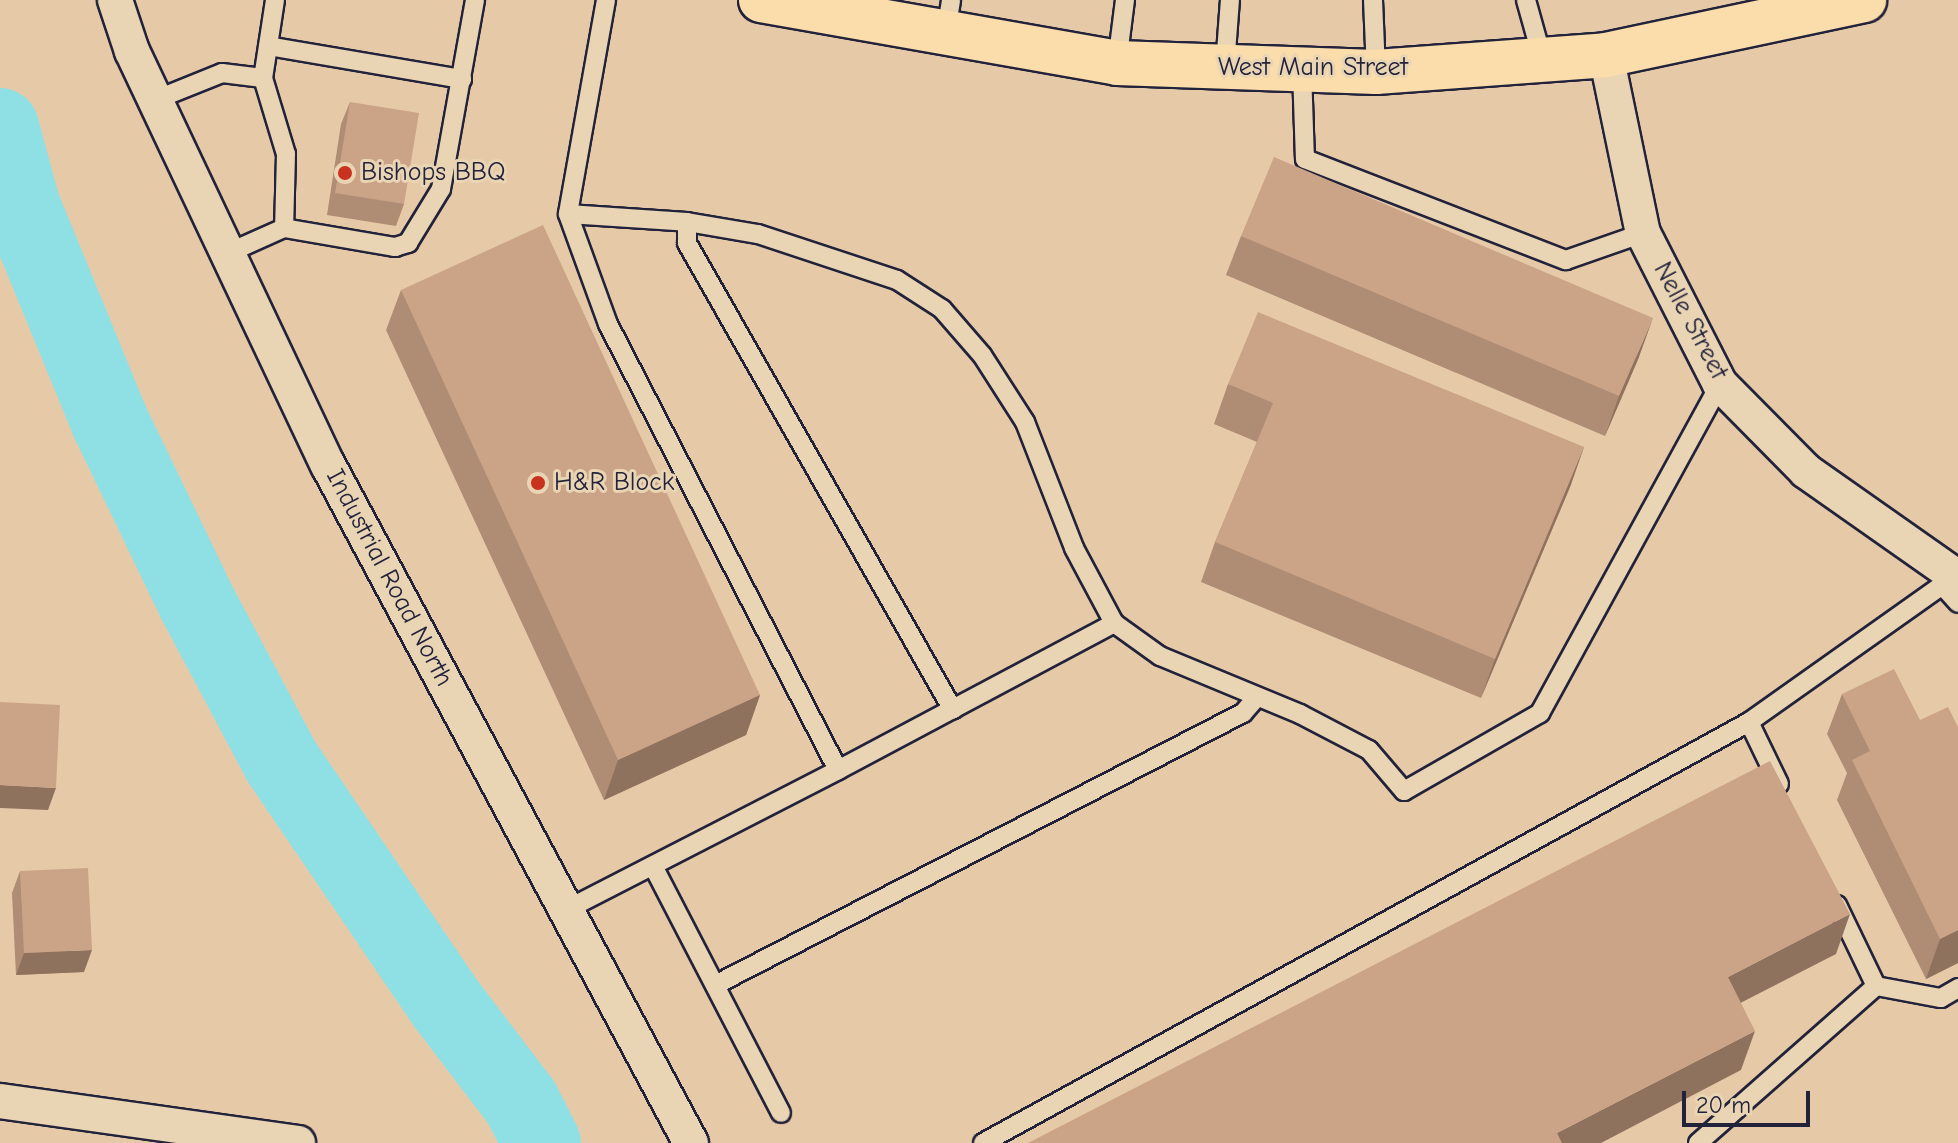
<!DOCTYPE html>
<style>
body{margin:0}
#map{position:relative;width:1958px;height:1143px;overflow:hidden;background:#e6caa8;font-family:"Comic Neue",sans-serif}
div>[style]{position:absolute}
.river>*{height:78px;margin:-39px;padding:0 39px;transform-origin:39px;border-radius:39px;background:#8ee0e4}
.roads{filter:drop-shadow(2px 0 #22223b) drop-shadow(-2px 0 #22223b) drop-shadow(0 2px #22223b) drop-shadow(0 -2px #22223b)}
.lane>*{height:18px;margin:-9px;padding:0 9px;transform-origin:9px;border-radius:9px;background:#e9d4b3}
.street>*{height:34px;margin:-17px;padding:0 17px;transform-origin:17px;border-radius:17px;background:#e9d4b3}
.primary>*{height:44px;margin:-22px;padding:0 22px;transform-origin:22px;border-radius:22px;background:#faddab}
.wall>*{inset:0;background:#af8c74}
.shaded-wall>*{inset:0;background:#8e725e}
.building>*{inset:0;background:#cba387}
.dots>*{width:22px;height:22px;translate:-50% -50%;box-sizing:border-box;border:4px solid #e9d4b3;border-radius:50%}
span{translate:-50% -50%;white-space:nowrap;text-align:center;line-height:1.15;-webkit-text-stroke:6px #e9d4b3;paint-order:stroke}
.street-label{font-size:26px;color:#22223b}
.poi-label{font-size:26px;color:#22223b}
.left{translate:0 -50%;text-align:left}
.scale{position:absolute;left:1682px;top:1091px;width:128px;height:36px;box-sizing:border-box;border:4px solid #22223b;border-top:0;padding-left:10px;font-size:24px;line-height:28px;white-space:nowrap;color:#22223b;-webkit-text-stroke:6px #e9d4b3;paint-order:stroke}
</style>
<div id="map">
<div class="river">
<div style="left:0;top:127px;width:81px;rotate:74.9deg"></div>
<div style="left:21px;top:205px;width:235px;rotate:67.7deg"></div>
<div style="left:110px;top:422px;width:199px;rotate:64.3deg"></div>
<div style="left:196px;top:601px;width:181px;rotate:62deg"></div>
<div style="left:281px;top:761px;width:295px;rotate:55.8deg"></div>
<div style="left:447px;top:1005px;width:122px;rotate:52.7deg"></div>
<div style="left:521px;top:1102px;width:46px;rotate:62.9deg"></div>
</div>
<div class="roads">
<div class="lane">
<div style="left:275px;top:0;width:79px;rotate:98.7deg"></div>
<div style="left:263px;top:78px;width:79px;rotate:73.2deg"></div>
<div style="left:286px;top:154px;width:74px;rotate:91.5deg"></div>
<div style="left:284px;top:228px;width:113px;rotate:9.7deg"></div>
<div style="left:395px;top:247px;width:14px;rotate:-17deg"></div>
<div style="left:408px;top:243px;width:63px;rotate:-58.6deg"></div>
<div style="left:441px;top:189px;width:192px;rotate:-79.8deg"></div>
<div style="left:606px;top:0;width:217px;rotate:100.1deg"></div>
<div style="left:568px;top:214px;width:119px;rotate:3.8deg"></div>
<div style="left:687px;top:222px;width:72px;rotate:9.6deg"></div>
<div style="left:758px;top:234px;width:146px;rotate:18.3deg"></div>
<div style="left:897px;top:280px;width:54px;rotate:32.8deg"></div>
<div style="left:942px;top:309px;width:61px;rotate:49deg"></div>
<div style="left:982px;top:355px;width:80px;rotate:57.3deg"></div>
<div style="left:1025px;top:422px;width:135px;rotate:68.7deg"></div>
<div style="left:1074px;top:548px;width:85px;rotate:61.9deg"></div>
<div style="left:1114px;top:623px;width:57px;rotate:35.7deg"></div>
<div style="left:1160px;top:656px;width:152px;rotate:22.5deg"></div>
<div style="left:1300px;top:714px;width:78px;rotate:27.6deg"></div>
<div style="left:1369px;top:750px;width:54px;rotate:49.5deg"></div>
<div style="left:1404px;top:791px;width:157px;rotate:-29.8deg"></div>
<div style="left:1540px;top:713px;width:375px;rotate:-61.3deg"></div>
<div style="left:1373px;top:0;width:72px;rotate:87.6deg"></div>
<div style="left:1526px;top:0;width:63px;rotate:74.4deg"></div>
<div style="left:946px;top:32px;width:32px;rotate:-81deg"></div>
<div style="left:268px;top:46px;width:197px;rotate:9.7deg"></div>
<div style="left:1117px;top:63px;width:64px;rotate:-82.8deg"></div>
<div style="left:1225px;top:66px;width:66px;rotate:-85.7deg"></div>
<div style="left:1302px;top:70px;width:89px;rotate:88.1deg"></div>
<div style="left:1305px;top:159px;width:280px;rotate:21.2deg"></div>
<div style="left:1566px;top:260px;width:82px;rotate:-19.3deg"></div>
<div style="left:155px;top:100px;width:72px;rotate:-21.9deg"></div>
<div style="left:222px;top:73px;width:41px;rotate:7deg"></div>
<div style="left:687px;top:222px;width:21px;rotate:90deg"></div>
<div style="left:687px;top:243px;width:537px;rotate:60.33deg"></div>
<div style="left:228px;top:253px;width:61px;rotate:-24.1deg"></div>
<div style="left:1942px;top:585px;width:24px;rotate:48deg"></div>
<div style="left:838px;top:770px;width:313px;rotate:-28deg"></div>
<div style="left:1779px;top:784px;width:69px;rotate:-115.8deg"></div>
<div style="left:1749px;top:722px;width:251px;rotate:-35.3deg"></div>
<div style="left:653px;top:866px;width:278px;rotate:62.6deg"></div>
<div style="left:566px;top:910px;width:306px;rotate:-27.2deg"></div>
<div style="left:838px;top:770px;width:502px;rotate:-117.28deg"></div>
<div style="left:608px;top:324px;width:117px;rotate:-110deg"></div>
<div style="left:715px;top:985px;width:594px;rotate:-27.26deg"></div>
<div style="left:1243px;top:713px;width:21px;rotate:-49deg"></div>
<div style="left:1876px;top:986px;width:66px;rotate:10.5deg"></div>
<div style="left:1941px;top:998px;width:20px;rotate:-30deg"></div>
<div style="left:983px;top:1143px;width:874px;rotate:-28.79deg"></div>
<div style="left:1698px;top:1143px;width:237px;rotate:-41.4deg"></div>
<div style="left:1876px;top:986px;width:90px;rotate:-115.7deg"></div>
</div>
<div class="street">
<div style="left:115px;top:0;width:54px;rotate:71.6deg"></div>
<div style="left:132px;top:51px;width:458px;rotate:64.7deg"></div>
<div style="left:328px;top:465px;width:769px;rotate:61.84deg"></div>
<div style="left:1606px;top:55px;width:182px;rotate:78.3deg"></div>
<div style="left:1643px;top:233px;width:169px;rotate:63deg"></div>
<div style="left:1720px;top:384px;width:122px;rotate:45.3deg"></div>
<div style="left:1806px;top:471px;width:186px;rotate:35.1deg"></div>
<div style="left:0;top:1101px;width:301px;rotate:8deg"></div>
</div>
<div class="primary">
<div style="left:761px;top:0;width:362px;rotate:10deg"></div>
<div style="left:1117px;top:63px;width:259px;rotate:2deg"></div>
<div style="left:1376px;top:72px;width:231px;rotate:-4.2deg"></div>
<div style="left:1606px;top:55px;width:264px;rotate:-12deg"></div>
</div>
</div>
<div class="wall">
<div style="clip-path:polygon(350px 102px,404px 204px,396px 226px,327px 215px,341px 124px)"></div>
<div style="clip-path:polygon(1241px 236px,1639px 357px,1605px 436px,1226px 275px)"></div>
<div style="clip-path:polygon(401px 290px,760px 695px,746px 735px,604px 800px,386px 330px)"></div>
<div style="clip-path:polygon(1228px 384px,1584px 447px,1570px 487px,1481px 698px,1201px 582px,1215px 542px,1257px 442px,1214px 424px)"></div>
<div style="clip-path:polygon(1842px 694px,1920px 720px,1958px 963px,1926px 979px,1837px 800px,1847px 773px,1827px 734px)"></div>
<div style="clip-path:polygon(20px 871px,84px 972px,16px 975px,12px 893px)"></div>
</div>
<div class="shaded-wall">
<div style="clip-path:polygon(1653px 318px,1639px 357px,1605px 436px,1619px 396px)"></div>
<div style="clip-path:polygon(1584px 447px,1570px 487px,1481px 698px,1495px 659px)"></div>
<div style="clip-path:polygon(760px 695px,746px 735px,604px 800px,618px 760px)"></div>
<div style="clip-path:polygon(0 785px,56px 788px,48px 810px,0 808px)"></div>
<div style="clip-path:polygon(1850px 914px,1836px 954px,1713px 1017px,1728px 977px)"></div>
<div style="clip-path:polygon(1958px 930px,1958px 963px,1926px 979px,1940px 939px)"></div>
<div style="clip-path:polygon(92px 950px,84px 972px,16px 975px,24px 953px)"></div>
<div style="clip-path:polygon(1755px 1031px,1741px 1070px,1601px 1143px,1554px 1143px,1557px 1133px)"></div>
</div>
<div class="building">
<div style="clip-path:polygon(350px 102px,419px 113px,404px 204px,335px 193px)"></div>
<div style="clip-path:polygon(1274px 157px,1653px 318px,1619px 396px,1241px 236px)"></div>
<div style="clip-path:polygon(543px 225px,760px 695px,618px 760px,401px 290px)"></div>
<div style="clip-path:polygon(1258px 312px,1584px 447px,1495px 659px,1215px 542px,1273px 403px,1228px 384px)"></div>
<div style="clip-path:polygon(1894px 669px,1920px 720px,1948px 707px,1958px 727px,1958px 930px,1940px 939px,1852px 760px,1870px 751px,1842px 694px)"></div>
<div style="clip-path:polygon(0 702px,60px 705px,56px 788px,0 785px)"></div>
<div style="clip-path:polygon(1770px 761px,1850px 914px,1728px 977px,1755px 1031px,1557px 1133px,1562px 1143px,1028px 1143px)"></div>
<div style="clip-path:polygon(88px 868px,92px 950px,24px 953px,20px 871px)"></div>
</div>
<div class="dots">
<div style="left:345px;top:173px;background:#c8321e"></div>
<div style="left:538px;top:483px;background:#c8321e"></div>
</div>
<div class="street-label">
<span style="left:1313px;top:68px">West Main Street</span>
<span style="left:1690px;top:321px;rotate:62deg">Nelle Street</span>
<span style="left:389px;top:578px;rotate:62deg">Industrial Road North</span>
</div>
<div class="poi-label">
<span class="left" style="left:361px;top:173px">Bishops BBQ</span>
<span class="left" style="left:554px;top:483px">H&amp;R Block</span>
</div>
<div class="scale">20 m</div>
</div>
